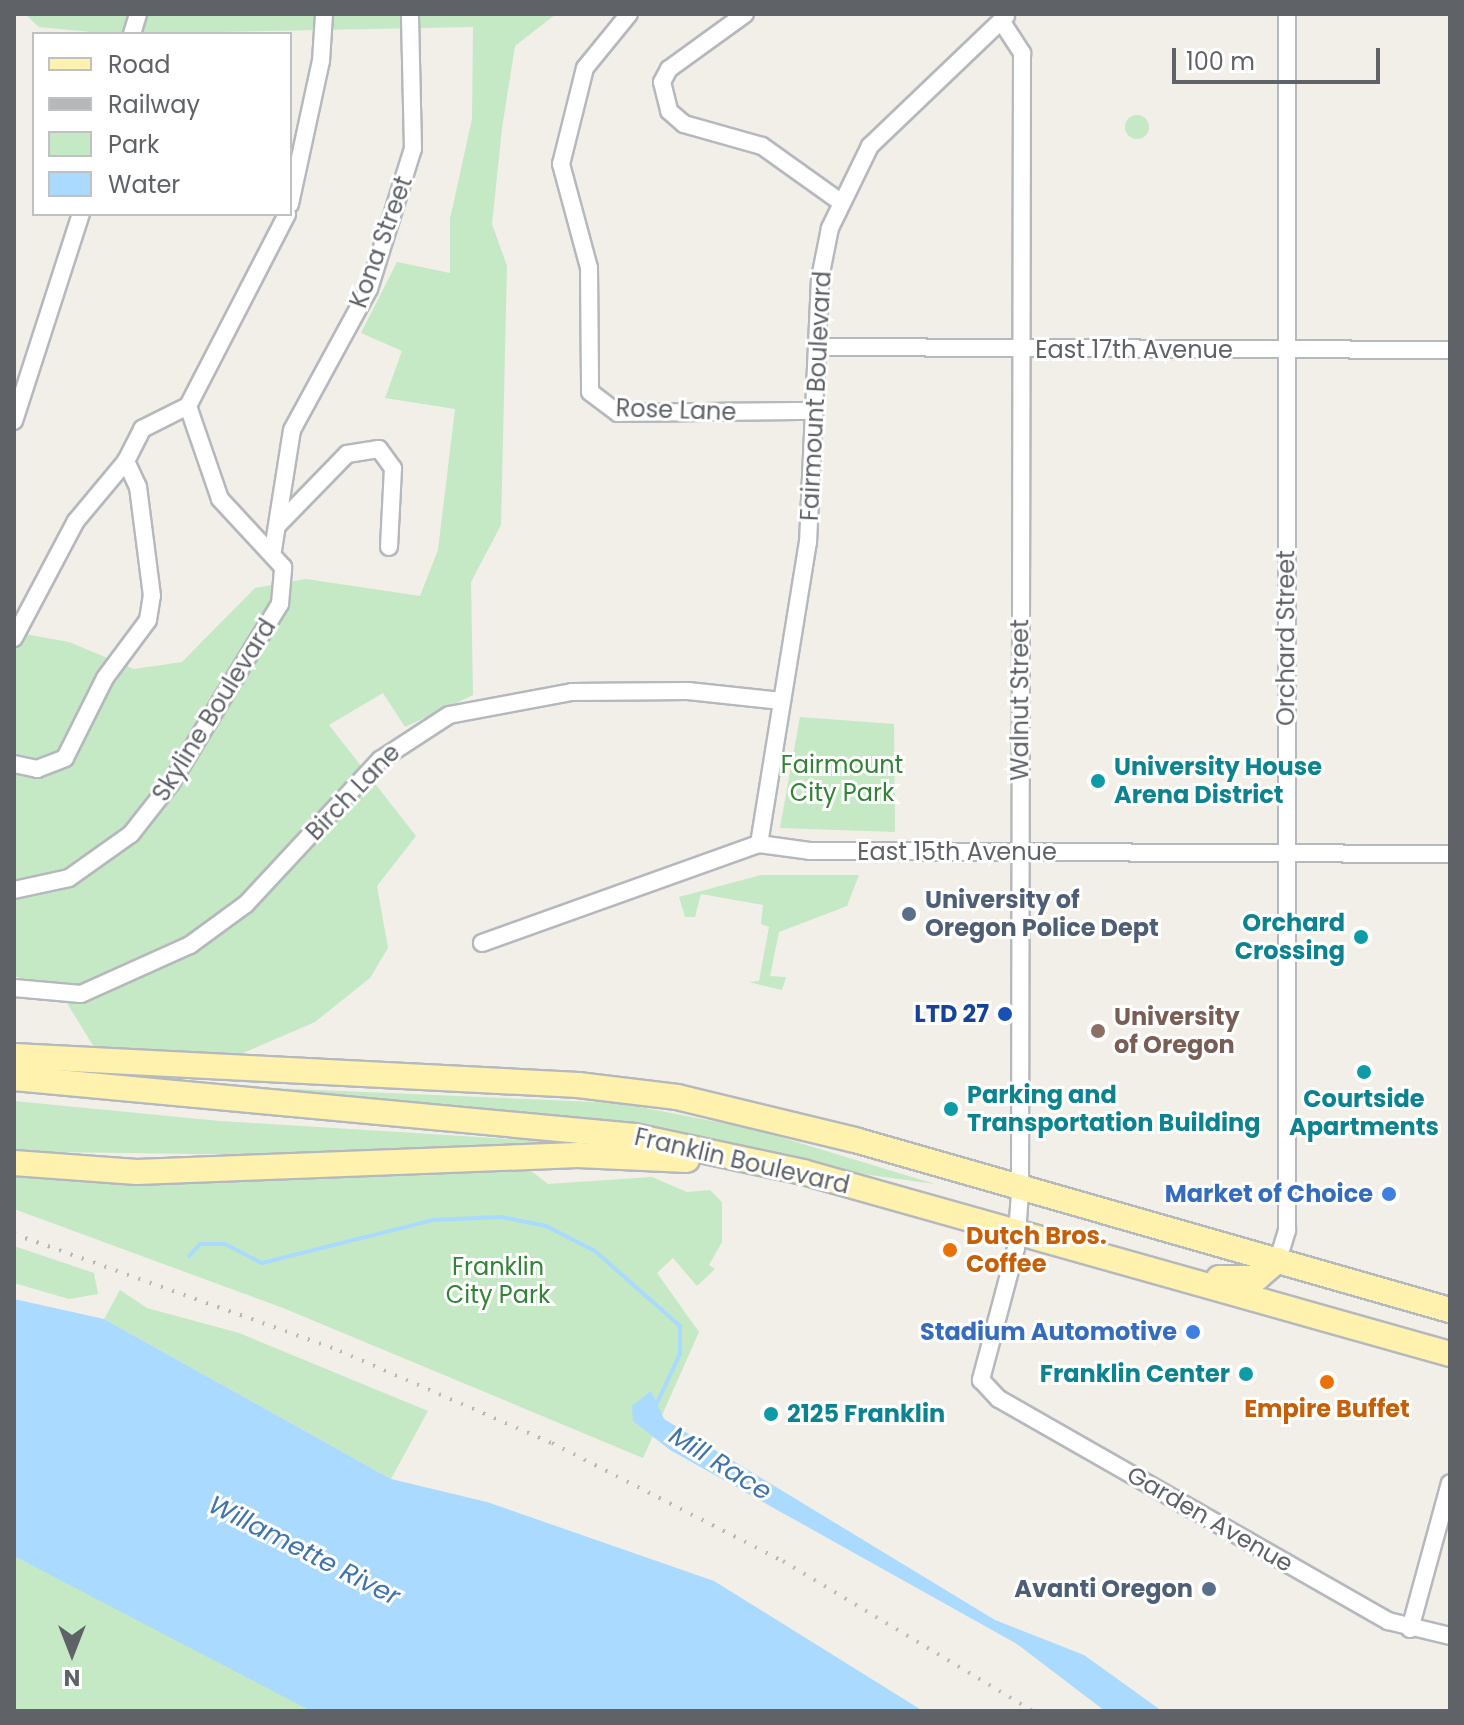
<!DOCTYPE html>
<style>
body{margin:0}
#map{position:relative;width:1464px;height:1725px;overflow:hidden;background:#f1efe8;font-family:Poppins,sans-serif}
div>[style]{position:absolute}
.green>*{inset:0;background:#c5e8c5}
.round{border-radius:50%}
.water>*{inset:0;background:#aadaff}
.stream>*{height:4px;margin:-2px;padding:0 2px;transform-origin:2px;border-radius:2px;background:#aadaff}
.roads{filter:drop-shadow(2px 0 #b5b8bc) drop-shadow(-2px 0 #b5b8bc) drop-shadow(0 2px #b5b8bc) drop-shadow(0 -2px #b5b8bc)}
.street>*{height:16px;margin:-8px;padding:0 8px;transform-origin:8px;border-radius:8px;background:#fff}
.primary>*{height:24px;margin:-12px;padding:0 12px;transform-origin:12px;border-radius:12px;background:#fff2af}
.rail>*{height:4px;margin-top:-2px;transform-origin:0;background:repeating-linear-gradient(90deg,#b6b7b8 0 2px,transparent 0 12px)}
.dots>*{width:22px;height:22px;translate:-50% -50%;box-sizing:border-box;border:4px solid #fff;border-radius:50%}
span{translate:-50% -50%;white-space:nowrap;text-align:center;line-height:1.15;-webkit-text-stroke:6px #fff;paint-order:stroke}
.street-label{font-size:24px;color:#5f6368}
.park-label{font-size:24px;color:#348238}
.culture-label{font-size:24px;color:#0d838f;font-weight:700}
.left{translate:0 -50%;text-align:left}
.right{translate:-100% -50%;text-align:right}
.service-label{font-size:24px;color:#4e5e75;font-weight:700}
.transit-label{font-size:24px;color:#164399;font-weight:700}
.education-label{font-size:24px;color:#785e54;font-weight:700}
.shop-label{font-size:24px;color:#366cbe;font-weight:700}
.food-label{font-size:24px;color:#c56008;font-weight:700}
.water-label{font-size:26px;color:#4174aa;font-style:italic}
.frame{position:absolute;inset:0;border:16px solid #5f6368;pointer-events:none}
.legend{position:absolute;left:32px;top:32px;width:260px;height:184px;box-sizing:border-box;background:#fff;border:2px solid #bfc1c3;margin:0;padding:10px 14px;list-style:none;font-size:24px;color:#5f6368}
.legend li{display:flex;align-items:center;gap:16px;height:40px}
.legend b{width:40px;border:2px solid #bfc1c3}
.north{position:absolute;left:32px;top:1613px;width:80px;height:80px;-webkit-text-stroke:6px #fff;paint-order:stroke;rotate:180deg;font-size:22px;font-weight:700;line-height:32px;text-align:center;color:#5f6368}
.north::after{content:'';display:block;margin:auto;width:28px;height:36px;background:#5f6368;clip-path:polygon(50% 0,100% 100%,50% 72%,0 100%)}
.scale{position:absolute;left:1172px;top:48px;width:208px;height:36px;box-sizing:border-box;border:4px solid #5f6368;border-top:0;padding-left:10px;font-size:24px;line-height:28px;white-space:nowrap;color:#5f6368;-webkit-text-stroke:6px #fff;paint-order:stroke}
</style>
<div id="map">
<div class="green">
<div style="clip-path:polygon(25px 14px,556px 14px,515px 46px,502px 128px,492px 224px,507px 266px,501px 525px,471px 582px,473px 695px,405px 727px,383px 693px,329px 725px,416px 836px,377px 886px,388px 948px,370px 978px,315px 1022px,243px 1053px,193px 1056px,94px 1047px,57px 987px,14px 976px,14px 632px,69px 642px,134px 669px,182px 662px,255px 588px,306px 579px,420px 596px,438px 550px,455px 409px,385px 398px,402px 351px,361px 333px,397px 262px,450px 273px,450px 219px,472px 119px,473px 27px,112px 34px,39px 27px)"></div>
<div class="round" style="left:1125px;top:115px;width:24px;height:24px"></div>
<div style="clip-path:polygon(800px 717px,894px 724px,895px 832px,780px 828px)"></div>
<div style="clip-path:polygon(761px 875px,859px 875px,847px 906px,779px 932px,770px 976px,786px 977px,782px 990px,749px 982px,759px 981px,769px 927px,761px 924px,763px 905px,701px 894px,695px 917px,685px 917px,679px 897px)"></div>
<div style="clip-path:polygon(223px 1086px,619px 1103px,754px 1129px,935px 1184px)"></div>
<div style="clip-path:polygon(14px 1101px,220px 1121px,589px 1144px,270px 1155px,50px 1152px,14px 1149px)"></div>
<div style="clip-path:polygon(531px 1171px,548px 1184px,652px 1177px,687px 1192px,710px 1190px,722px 1202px,722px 1242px,709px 1265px,715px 1269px,697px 1286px,673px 1258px,657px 1273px,699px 1332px,643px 1458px,283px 1308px,14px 1209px,14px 1177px,126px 1184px)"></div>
<div style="clip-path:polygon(14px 1246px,94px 1273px,98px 1294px,69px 1299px,14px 1283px)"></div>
<div style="clip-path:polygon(120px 1290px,147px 1308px,239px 1333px,428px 1411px,391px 1479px,104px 1319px)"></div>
<div style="clip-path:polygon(14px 1556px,240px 1668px,311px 1711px,14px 1711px)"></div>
</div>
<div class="water">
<div style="clip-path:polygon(14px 1299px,104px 1319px,391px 1479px,487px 1502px,714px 1581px,923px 1711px,311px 1711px,14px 1556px)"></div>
<div style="clip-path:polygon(651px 1391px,664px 1419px,995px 1620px,1084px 1655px,1162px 1711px,1105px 1711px,1017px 1644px,670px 1450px,633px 1421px,632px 1406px)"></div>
</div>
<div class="stream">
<div style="left:189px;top:1256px;width:16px;rotate:-47deg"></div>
<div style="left:200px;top:1244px;width:25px"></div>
<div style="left:225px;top:1244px;width:42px;rotate:27.2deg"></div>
<div style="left:262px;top:1263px;width:176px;rotate:-14.1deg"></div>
<div style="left:433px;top:1220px;width:69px;rotate:-2.5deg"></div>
<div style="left:502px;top:1217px;width:45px;rotate:11.6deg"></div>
<div style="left:546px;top:1226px;width:55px;rotate:27deg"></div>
<div style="left:595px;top:1251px;width:113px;rotate:41.4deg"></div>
<div style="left:680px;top:1326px;width:28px;rotate:90deg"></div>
<div style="left:680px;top:1354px;width:54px;rotate:115.1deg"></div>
</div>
<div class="roads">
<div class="street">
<div style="left:629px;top:14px;width:70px;rotate:129.2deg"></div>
<div style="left:585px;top:68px;width:99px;rotate:104deg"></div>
<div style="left:561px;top:164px;width:108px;rotate:74.9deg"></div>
<div style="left:589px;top:268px;width:124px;rotate:89.5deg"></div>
<div style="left:590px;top:392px;width:35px;rotate:37deg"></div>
<div style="left:618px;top:413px;width:197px;rotate:-0.6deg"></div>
<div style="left:745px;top:14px;width:94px;rotate:144.1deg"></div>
<div style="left:669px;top:69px;width:15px;rotate:118deg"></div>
<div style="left:662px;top:82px;width:30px;rotate:76deg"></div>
<div style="left:669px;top:111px;width:20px;rotate:41deg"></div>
<div style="left:684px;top:124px;width:81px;rotate:15.8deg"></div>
<div style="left:762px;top:146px;width:95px;rotate:35.5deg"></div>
<div style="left:1002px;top:22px;width:37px;rotate:57deg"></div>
<div style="left:1022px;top:53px;width:1140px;rotate:90.1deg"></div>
<div style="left:1020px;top:1193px;width:55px;rotate:94.2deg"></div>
<div style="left:1016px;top:1248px;width:137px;rotate:104.9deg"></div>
<div style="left:981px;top:1380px;width:26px;rotate:47deg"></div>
<div style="left:999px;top:1399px;width:448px;rotate:29.7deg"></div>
<div style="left:1388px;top:1621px;width:64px;rotate:13.6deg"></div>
<div style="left:132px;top:34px;width:21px;rotate:-73deg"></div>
<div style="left:290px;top:204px;width:146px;rotate:-77.8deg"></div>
<div style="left:321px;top:61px;width:47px;rotate:-86.3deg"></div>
<div style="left:818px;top:347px;width:632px;rotate:0.27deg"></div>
<div style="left:14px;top:421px;width:218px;rotate:-72.1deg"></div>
<div style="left:277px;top:526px;width:100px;rotate:-45.8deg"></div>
<div style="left:347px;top:454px;width:32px;rotate:-9deg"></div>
<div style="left:379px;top:449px;width:24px;rotate:54deg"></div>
<div style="left:393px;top:468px;width:79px;rotate:92.9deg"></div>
<div style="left:273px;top:550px;width:121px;rotate:-81deg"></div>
<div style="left:292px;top:430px;width:161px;rotate:-61.4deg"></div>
<div style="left:369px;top:289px;width:147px;rotate:-72.6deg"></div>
<div style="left:413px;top:149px;width:135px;rotate:-91.3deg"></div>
<div style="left:14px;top:638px;width:132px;rotate:-62.1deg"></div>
<div style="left:76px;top:521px;width:78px;rotate:-50.2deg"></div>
<div style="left:126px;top:461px;width:36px;rotate:-63deg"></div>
<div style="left:142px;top:429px;width:51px;rotate:-26.6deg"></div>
<div style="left:14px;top:764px;width:24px;rotate:12deg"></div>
<div style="left:37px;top:769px;width:30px;rotate:-21deg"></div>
<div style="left:65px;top:758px;width:89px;rotate:-63.4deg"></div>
<div style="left:105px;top:678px;width:72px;rotate:-53.4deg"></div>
<div style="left:148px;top:620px;width:24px;rotate:-81deg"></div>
<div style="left:152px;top:596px;width:110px;rotate:-97.3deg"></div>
<div style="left:138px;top:487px;width:29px;rotate:-115deg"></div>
<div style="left:759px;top:844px;width:305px;rotate:-80.8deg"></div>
<div style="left:808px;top:543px;width:265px;rotate:-87.4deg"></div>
<div style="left:820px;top:278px;width:51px;rotate:-78.7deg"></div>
<div style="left:830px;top:228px;width:91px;rotate:-64deg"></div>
<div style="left:870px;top:146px;width:188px;rotate:-43.7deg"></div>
<div style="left:14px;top:890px;width:56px;rotate:-12.3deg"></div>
<div style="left:69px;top:878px;width:76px;rotate:-35.4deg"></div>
<div style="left:131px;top:834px;width:65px;rotate:-51.9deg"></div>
<div style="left:171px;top:783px;width:210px;rotate:-58.7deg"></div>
<div style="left:280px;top:604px;width:37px;rotate:-85deg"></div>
<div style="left:283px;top:567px;width:93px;rotate:-132.8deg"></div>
<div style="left:220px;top:499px;width:98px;rotate:-109deg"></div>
<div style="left:188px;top:406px;width:216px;rotate:-62.7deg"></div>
<div style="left:482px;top:943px;width:294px;rotate:-19.7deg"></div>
<div style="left:759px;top:844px;width:51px;rotate:7.8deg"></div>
<div style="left:810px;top:851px;width:640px;rotate:0.27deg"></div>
<div style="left:14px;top:988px;width:67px;rotate:5.1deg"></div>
<div style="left:81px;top:994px;width:120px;rotate:-24.2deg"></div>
<div style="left:190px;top:945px;width:69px;rotate:-36.2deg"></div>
<div style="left:246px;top:904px;width:197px;rotate:-47.1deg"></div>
<div style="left:380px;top:760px;width:82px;rotate:-33.1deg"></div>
<div style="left:449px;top:715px;width:125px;rotate:-10.6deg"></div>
<div style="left:572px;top:692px;width:116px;rotate:-0.5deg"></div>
<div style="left:688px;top:691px;width:94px;rotate:6.1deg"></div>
<div style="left:1278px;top:1260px;width:31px;rotate:-73deg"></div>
<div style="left:1287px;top:1230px;width:1216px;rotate:-90deg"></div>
<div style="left:1410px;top:1629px;width:151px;rotate:-74.7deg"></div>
</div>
<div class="primary">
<div style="left:14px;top:1056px;width:565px;rotate:2.94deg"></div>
<div style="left:578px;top:1085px;width:100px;rotate:6.9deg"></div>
<div style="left:677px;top:1097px;width:183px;rotate:13.6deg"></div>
<div style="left:855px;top:1140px;width:619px;rotate:15.95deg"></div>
<div style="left:14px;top:1078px;width:623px;rotate:5.34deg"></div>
<div style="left:634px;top:1136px;width:173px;rotate:12deg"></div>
<div style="left:803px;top:1172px;width:672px;rotate:15.71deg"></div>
<div style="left:14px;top:1163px;width:123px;rotate:4.2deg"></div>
<div style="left:137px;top:1172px;width:441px;rotate:-2.2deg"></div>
<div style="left:578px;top:1155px;width:109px;rotate:2.6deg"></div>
<div style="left:1219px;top:1278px;width:38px"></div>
<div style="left:1257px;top:1278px;width:28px;rotate:-41deg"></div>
</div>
</div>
<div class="rail">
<div style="left:14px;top:1234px;width:346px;rotate:19.7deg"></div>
<div style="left:340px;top:1351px;width:231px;rotate:23.5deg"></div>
<div style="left:552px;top:1443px;width:259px;rotate:27.1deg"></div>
<div style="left:783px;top:1561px;width:292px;rotate:31deg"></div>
</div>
<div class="dots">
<div style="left:1098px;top:781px;background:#0f9aa8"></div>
<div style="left:909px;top:914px;background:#5c6f8a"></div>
<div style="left:1361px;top:937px;background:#0f9aa8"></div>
<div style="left:1005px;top:1014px;background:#1a4fb4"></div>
<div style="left:1098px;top:1031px;background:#8d6e63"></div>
<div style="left:1364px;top:1072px;background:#0f9aa8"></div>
<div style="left:951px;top:1109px;background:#0f9aa8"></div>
<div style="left:1389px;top:1194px;background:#3f7fe0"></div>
<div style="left:950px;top:1250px;background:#e8710a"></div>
<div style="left:1193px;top:1332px;background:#3f7fe0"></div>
<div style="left:1246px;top:1374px;background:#0f9aa8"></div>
<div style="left:1327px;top:1382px;background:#e8710a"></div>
<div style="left:771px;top:1414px;background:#0f9aa8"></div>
<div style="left:1209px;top:1589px;background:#5c6f8a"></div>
</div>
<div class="street-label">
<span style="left:381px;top:242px;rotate:-70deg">Kona Street</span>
<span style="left:1134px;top:350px">East 17th Avenue</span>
<span style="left:816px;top:396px;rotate:-87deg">Fairmount Boulevard</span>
<span style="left:676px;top:410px;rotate:2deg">Rose Lane</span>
<span style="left:1286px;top:638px;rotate:-90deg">Orchard Street</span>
<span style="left:1020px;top:700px;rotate:-90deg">Walnut Street</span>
<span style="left:214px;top:710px;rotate:-58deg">Skyline Boulevard</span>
<span style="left:353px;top:792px;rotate:-46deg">Birch Lane</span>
<span style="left:957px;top:852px">East 15th Avenue</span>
<span style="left:742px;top:1161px;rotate:13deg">Franklin Boulevard</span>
<span style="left:1210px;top:1519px;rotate:30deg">Garden Avenue</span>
</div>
<div class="park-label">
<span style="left:842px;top:779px">Fairmount<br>City Park</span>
<span style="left:498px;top:1281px">Franklin<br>City Park</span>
</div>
<div class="culture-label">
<span class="left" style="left:1114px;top:781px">University House<br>Arena District</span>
<span class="right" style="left:1345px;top:937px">Orchard<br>Crossing</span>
<span class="left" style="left:967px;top:1109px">Parking and<br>Transportation Building</span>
<span style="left:1364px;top:1113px">Courtside<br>Apartments</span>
<span class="right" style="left:1230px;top:1374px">Franklin Center</span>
<span class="left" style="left:787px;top:1414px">2125 Franklin</span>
</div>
<div class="service-label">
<span class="left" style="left:925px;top:914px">University of<br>Oregon Police Dept</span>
<span class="right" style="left:1193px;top:1589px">Avanti Oregon</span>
</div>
<div class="transit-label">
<span class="right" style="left:989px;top:1014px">LTD 27</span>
</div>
<div class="education-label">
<span class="left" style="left:1114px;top:1031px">University<br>of Oregon</span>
</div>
<div class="shop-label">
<span class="right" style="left:1373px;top:1194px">Market of Choice</span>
<span class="right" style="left:1177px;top:1332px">Stadium Automotive</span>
</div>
<div class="food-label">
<span class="left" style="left:966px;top:1250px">Dutch Bros.<br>Coffee</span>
<span style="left:1327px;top:1409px">Empire Buffet</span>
</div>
<div class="water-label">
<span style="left:720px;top:1464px;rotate:32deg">Mill Race</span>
<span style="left:304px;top:1551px;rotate:27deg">Willamette River</span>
</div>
<div class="frame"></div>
<ul class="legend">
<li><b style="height:10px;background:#fff2af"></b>Road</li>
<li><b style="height:10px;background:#b6b7b8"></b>Railway</li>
<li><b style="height:22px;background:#c5e8c5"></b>Park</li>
<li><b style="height:22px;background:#aadaff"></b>Water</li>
</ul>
<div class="north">N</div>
<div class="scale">100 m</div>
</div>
